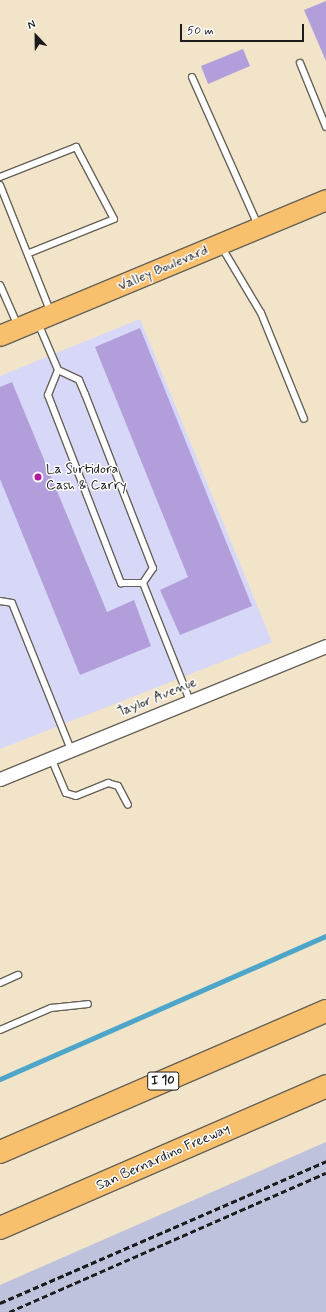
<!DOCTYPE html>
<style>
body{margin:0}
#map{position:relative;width:326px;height:1312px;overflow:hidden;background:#f1e4c9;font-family:Mynerve,sans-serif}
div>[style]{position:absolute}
.built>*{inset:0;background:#d7d7f8}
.industrial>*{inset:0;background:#bfc2dd}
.stream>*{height:5px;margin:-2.5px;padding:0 2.5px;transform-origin:2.5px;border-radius:2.5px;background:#4da6ca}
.building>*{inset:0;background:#b29edb}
.roads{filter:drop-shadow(1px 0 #676259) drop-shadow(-1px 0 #676259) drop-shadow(0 1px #676259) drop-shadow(0 -1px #676259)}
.service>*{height:6px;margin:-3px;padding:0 3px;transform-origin:3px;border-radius:3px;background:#fff}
.minor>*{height:13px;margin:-6.5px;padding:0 6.5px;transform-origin:6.5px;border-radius:6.5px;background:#fff}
.primary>*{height:20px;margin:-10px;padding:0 10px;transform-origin:10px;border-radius:10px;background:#f8bf6c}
.motorway>*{height:22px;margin:-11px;padding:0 11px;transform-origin:11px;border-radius:11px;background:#f8bf6c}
.rail>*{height:3px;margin-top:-1.5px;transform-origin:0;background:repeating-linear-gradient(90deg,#1c1c1c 0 6px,transparent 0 9px)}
.dots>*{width:11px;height:11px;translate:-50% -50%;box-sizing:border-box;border:2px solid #fff;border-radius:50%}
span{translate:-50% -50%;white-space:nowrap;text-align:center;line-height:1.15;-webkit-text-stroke:3px #fff;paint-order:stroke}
.shield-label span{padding:1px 3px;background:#fff;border:1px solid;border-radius:3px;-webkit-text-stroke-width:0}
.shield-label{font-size:13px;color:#1c1c1c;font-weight:700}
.street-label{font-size:14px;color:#1c1c1c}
.poi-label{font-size:14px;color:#1c1c1c}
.left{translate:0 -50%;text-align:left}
.north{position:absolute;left:16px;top:16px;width:40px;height:40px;-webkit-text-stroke:3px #fff;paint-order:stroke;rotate:338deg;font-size:11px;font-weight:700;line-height:16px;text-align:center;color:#1c1c1c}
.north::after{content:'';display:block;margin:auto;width:14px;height:18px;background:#1c1c1c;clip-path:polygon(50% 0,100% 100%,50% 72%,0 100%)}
.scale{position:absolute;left:180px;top:24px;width:124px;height:18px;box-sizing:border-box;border:2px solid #1c1c1c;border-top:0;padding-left:5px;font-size:12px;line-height:14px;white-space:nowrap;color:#1c1c1c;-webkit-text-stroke:3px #fff;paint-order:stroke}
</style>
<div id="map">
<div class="built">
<div style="clip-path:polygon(140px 319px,272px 642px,0 749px,0 376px)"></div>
</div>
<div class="industrial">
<div style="clip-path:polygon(326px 1142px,326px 1312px,0 1312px,0 1285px)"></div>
</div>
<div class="stream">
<div style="left:0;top:1079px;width:356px;rotate:-23.7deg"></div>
</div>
<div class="building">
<div style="clip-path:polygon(326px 1px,326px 61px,304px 10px)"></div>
<div style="clip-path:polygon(243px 49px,250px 66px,208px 84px,201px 66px)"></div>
<div style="clip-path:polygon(140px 328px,252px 606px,180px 635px,160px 590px,188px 577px,95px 347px)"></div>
<div style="clip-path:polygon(12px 382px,107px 612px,134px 600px,151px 646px,80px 675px,0 479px,0 387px)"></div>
</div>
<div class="roads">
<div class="service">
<div style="left:300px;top:63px;width:69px;rotate:67.9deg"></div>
<div style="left:192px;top:77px;width:162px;rotate:66deg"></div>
<div style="left:0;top:177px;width:82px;rotate:-21.5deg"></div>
<div style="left:76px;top:147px;width:81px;rotate:62.2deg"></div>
<div style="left:114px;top:219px;width:92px;rotate:158.2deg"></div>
<div style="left:0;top:185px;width:138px;rotate:68.3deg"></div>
<div style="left:221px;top:246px;width:78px;rotate:59.2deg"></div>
<div style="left:261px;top:313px;width:114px;rotate:67.9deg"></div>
<div style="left:0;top:285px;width:45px;rotate:66.3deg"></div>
<div style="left:38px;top:323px;width:51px;rotate:66.9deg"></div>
<div style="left:58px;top:370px;width:23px;rotate:25deg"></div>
<div style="left:79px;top:380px;width:15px;rotate:67deg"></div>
<div style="left:85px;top:394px;width:187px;rotate:68.7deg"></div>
<div style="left:153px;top:568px;width:18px;rotate:124deg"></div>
<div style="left:143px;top:583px;width:127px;rotate:68.3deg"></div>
<div style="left:58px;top:370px;width:27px;rotate:112deg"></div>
<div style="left:48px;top:395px;width:202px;rotate:68.8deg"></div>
<div style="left:121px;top:583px;width:22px"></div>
<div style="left:0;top:601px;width:12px;rotate:9deg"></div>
<div style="left:12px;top:603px;width:158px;rotate:68.1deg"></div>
<div style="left:51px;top:758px;width:38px;rotate:67deg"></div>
<div style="left:66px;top:793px;width:10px;rotate:17deg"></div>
<div style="left:76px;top:796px;width:35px;rotate:-22deg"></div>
<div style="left:108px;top:783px;width:10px;rotate:17deg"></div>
<div style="left:118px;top:786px;width:21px;rotate:62deg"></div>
<div style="left:0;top:983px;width:20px;rotate:-24deg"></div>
<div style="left:0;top:1030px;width:56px;rotate:-23.3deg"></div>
<div style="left:51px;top:1008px;width:37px;rotate:-6deg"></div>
</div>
<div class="minor">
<div style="left:0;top:779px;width:352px;rotate:-22.2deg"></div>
</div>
<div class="primary">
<div style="left:0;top:336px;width:353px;rotate:-22.6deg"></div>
</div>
<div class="motorway">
<div style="left:0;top:1152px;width:355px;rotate:-23.4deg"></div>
<div style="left:0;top:1228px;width:356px;rotate:-23.5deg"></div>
</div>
</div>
<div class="rail">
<div style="left:0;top:1303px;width:356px;rotate:-23.5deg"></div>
<div style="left:9px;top:1312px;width:346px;rotate:-23.7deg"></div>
</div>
<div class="dots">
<div style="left:38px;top:477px;background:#b5179e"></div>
</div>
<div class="shield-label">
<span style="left:163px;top:1081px">I 10</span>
</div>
<div class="street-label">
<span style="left:163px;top:268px;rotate:-23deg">Valley Boulevard</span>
<span style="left:157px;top:697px;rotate:-22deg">Taylor Avenue</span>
<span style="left:163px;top:1157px;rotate:-24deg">San Bernardino Freeway</span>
</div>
<div class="poi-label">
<span class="left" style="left:46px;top:477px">La Surtidora<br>Cash &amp; Carry</span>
</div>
<div class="north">N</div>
<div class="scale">50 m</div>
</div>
